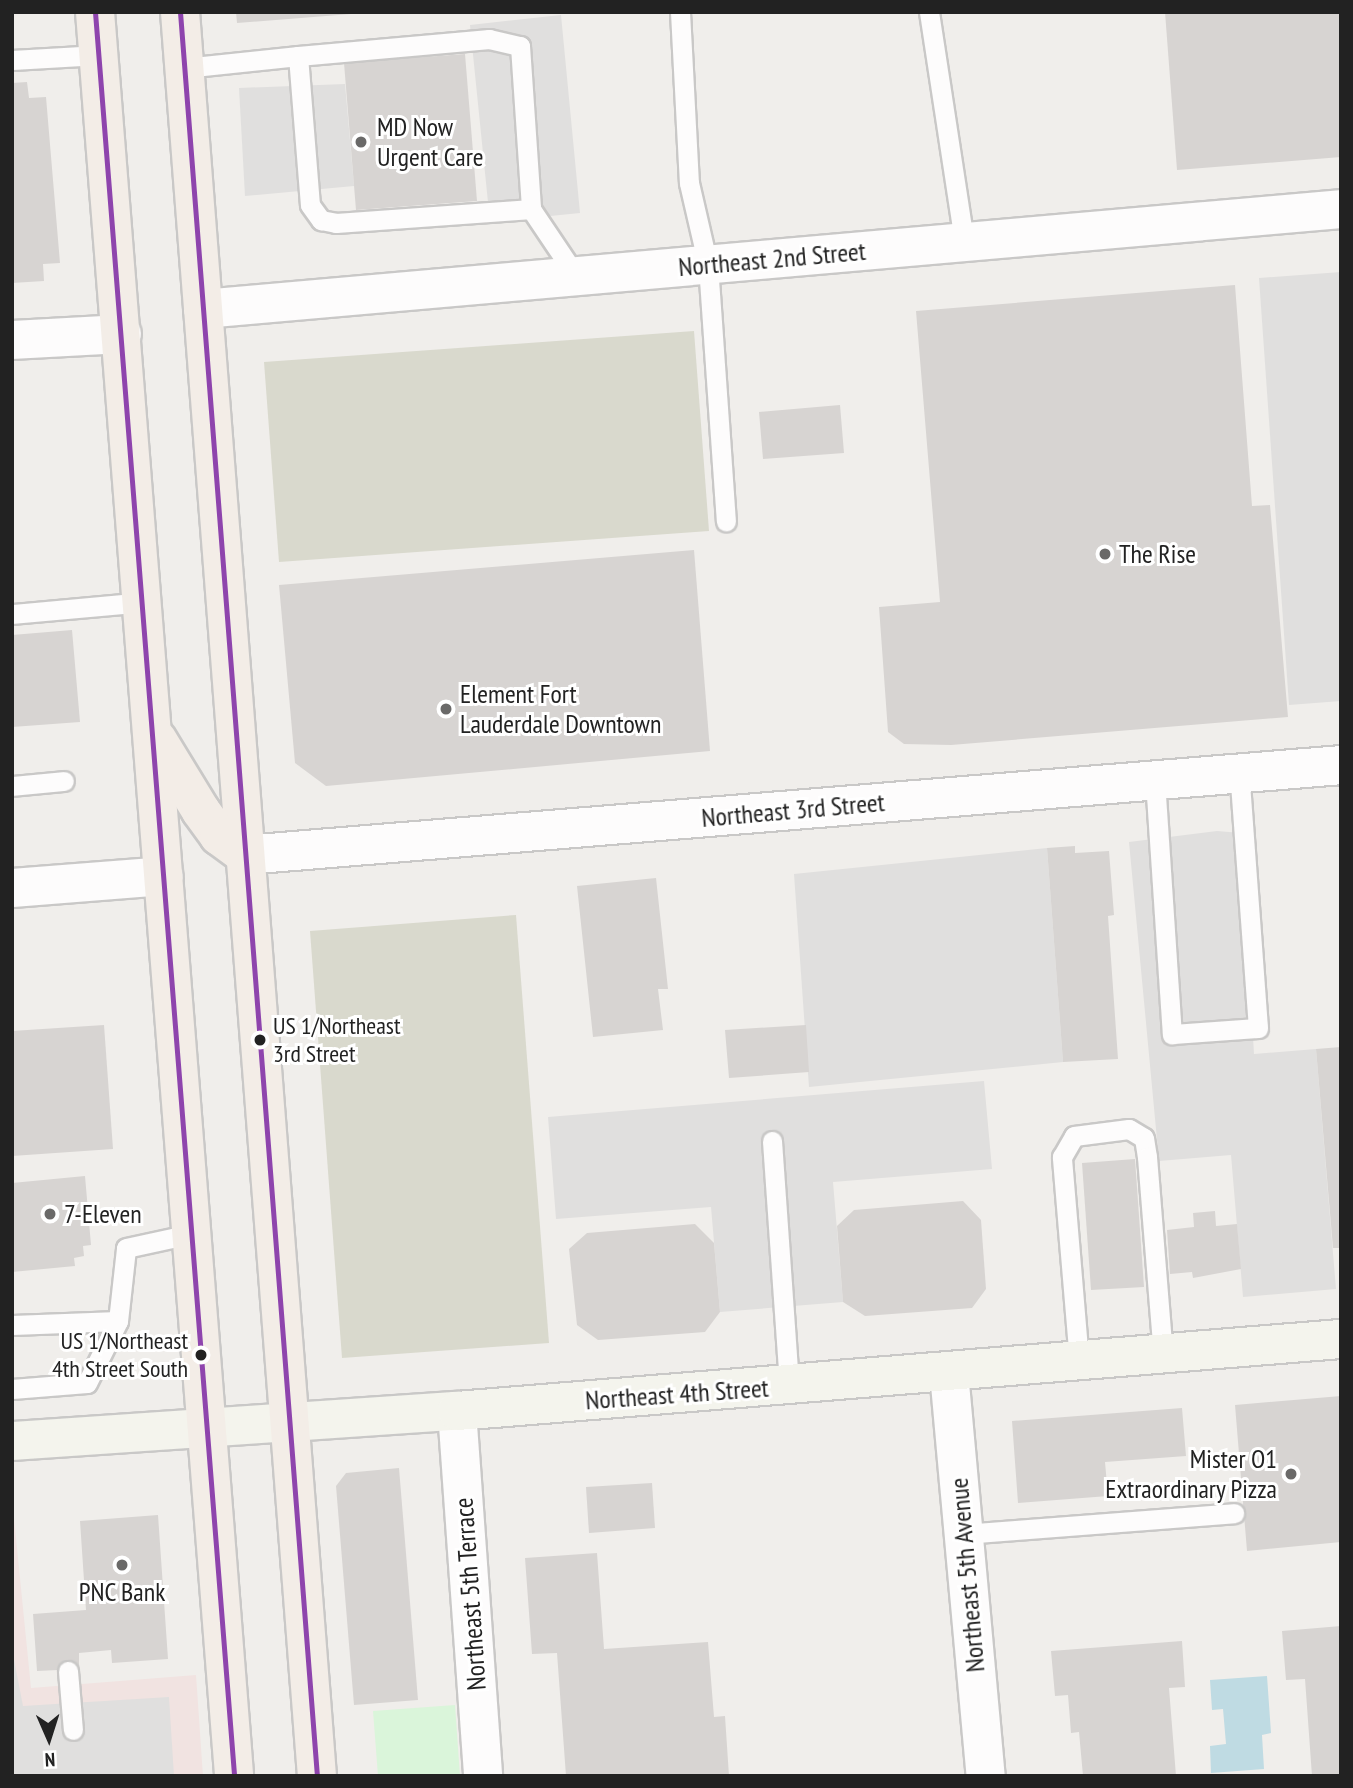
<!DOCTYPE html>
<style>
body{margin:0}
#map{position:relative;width:1353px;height:1788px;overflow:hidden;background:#f0eeeb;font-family:"PT Sans Narrow",sans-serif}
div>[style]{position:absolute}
.commercial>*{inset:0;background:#f1e3e1}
.construction>*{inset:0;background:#d9d9cd}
.park>*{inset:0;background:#daf5da}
.parking>*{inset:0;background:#e0dfde}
.water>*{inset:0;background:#bfdbe3}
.building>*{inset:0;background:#d7d4d2}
.roads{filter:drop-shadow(2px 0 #c9c8c7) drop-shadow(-2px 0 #c9c8c7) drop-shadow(0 2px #c9c8c7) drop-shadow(0 -2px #c9c8c7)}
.lane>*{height:19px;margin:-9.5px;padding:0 9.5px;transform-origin:9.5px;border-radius:9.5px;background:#fdfcfc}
.street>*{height:38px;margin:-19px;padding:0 19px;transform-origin:19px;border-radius:19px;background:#fdfcfc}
.secondary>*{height:38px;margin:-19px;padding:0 19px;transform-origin:19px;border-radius:19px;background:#f4f4ed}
.primary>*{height:38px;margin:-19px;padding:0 19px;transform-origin:19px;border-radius:19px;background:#f3ede7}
.bus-1>*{height:5px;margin:-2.5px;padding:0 2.5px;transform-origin:2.5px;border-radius:2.5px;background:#8e44ad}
.dots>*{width:19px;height:19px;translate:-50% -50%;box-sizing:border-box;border:4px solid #fff;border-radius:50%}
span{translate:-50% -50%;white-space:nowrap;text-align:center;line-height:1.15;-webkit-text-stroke:6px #fff;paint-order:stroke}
.bus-label{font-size:24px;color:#222}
.left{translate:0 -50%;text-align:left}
.right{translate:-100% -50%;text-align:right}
.poi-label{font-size:26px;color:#222}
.street-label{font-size:26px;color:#222}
.frame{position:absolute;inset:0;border:14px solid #222;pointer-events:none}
.north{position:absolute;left:14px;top:1704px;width:70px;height:70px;-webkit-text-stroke:5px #fff;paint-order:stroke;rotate:177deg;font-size:19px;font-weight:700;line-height:28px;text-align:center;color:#222}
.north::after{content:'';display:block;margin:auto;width:24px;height:32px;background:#222;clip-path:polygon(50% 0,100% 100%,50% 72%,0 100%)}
</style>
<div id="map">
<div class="commercial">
<div style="clip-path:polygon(12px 1498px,31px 1688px,196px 1675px,203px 1776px,12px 1776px)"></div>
</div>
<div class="construction">
<div style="clip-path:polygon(694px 331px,709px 531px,279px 562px,264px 362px)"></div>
<div style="clip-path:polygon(516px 915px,549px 1343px,342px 1358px,310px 931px)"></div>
</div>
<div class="park">
<div style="clip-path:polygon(455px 1705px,460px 1776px,378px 1776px,373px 1711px)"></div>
</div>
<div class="parking">
<div style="clip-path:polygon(561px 15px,580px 213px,490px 222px,470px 25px)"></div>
<div style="clip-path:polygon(345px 84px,354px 186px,245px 196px,239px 88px)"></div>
<div style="clip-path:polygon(1341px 272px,1341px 701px,1289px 705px,1259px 278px)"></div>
<div style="clip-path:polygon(1217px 831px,1241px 833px,1254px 1054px,1316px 1049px,1336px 1289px,1243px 1297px,1231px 1155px,1159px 1161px,1129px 842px)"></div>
<div style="clip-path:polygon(1047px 848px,1063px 1062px,809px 1087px,794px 874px)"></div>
<div style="clip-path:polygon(984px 1081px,992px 1169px,833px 1182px,843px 1302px,720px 1312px,711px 1207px,556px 1219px,548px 1117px)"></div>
<div style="clip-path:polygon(12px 1649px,23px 1706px,169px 1697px,174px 1776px,12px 1776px)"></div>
</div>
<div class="water">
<div style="clip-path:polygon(1267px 1676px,1271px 1733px,1262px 1735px,1264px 1769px,1211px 1773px,1210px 1746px,1226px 1744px,1223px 1709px,1212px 1710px,1210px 1680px)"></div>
</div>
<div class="building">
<div style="clip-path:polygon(236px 12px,351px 12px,351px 14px,237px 23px)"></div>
<div style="clip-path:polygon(1165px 12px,1341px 12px,1341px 157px,1177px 170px)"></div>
<div style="clip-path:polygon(465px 54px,477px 201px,356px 210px,344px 63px)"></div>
<div style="clip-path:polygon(27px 82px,29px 98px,46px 97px,60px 263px,43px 264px,44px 281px,12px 283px,12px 83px)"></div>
<div style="clip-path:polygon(1235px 285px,1252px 506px,1270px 505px,1288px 717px,951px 745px,904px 744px,888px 732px,879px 607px,940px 602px,916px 311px)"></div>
<div style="clip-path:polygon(840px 405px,844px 453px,763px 459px,759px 412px)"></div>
<div style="clip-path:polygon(694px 550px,710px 751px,326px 786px,295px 763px,279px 585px)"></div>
<div style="clip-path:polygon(72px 630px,80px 722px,12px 727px,12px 635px)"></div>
<div style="clip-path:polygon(1075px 846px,1075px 853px,1109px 851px,1114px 915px,1108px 916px,1118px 1059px,1063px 1062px,1047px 848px)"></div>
<div style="clip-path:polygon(656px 878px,668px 989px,658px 989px,663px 1030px,593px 1037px,577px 886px)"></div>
<div style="clip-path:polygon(104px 1025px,113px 1149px,12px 1156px,12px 1031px)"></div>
<div style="clip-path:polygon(806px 1025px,809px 1072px,729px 1078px,725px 1030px)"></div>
<div style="clip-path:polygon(1341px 1047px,1341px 1248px,1333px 1248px,1316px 1049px)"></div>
<div style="clip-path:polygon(1135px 1159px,1144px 1287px,1091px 1290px,1082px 1163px)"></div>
<div style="clip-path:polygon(85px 1176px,91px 1245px,83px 1246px,84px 1256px,74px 1258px,75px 1266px,12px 1272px,12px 1183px)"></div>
<div style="clip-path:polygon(963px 1201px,981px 1220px,986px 1289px,972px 1308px,865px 1316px,843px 1302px,837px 1226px,854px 1210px)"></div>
<div style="clip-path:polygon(1215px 1211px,1216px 1226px,1237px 1224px,1241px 1269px,1193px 1278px,1192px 1272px,1170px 1274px,1167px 1230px,1194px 1227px,1193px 1213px)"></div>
<div style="clip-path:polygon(695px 1224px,714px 1243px,720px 1312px,705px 1332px,598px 1340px,577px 1325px,569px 1249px,587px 1233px)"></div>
<div style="clip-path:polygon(1341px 1396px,1341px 1542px,1247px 1551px,1235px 1405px)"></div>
<div style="clip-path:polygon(1182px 1408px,1186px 1456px,1105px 1462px,1108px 1496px,1018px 1503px,1012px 1421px)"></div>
<div style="clip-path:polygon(399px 1468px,418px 1700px,354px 1705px,336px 1486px,346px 1473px)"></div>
<div style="clip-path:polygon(652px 1483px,655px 1528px,589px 1533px,586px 1487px)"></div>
<div style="clip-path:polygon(158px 1515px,168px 1659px,112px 1663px,111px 1650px,79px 1653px,79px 1669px,37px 1671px,33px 1614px,86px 1610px,80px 1521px)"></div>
<div style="clip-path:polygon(597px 1553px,604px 1649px,708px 1642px,714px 1717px,725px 1716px,729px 1776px,566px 1776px,557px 1653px,532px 1654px,525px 1558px)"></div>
<div style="clip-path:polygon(1341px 1626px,1341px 1776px,1312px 1776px,1305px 1679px,1286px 1680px,1282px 1631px)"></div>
<div style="clip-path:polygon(1182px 1641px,1185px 1687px,1169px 1688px,1176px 1776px,1083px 1776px,1079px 1732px,1071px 1733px,1068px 1695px,1055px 1696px,1051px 1651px)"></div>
</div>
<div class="roads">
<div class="lane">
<div style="left:680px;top:12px;width:171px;rotate:87deg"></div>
<div style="left:689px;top:183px;width:84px;rotate:77deg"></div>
<div style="left:708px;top:265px;width:257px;rotate:86deg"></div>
<div style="left:929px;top:12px;width:233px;rotate:81.3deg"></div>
<div style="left:298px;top:56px;width:192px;rotate:-5.1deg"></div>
<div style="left:489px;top:39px;width:32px;rotate:13deg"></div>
<div style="left:520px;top:46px;width:163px;rotate:86.1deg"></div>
<div style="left:531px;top:209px;width:81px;rotate:56.1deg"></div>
<div style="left:12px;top:60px;width:87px;rotate:-3.3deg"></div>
<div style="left:184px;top:68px;width:115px;rotate:-6deg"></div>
<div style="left:298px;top:56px;width:149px;rotate:85.4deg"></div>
<div style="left:310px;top:205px;width:19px;rotate:54deg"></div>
<div style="left:321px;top:220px;width:15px;rotate:11deg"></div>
<div style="left:336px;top:223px;width:196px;rotate:-4.1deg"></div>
<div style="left:12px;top:614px;width:132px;rotate:-5.2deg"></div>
<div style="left:1155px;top:780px;width:255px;rotate:86.2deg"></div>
<div style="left:1172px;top:1034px;width:86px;rotate:-4deg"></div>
<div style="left:1258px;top:1028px;width:257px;rotate:-94.2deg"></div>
<div style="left:12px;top:786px;width:52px;rotate:-5.5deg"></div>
<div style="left:772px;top:1141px;width:246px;rotate:86deg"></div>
<div style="left:12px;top:1325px;width:106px;rotate:-2.2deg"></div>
<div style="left:118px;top:1321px;width:73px;rotate:-83.7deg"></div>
<div style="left:126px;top:1248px;width:66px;rotate:-12.2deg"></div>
<div style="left:1079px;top:1361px;width:205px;rotate:-94.8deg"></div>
<div style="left:1062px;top:1157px;width:24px;rotate:-60deg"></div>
<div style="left:1074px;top:1136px;width:55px;rotate:-7.3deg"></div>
<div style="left:1129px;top:1129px;width:17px;rotate:31deg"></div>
<div style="left:1144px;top:1138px;width:19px;rotate:81deg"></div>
<div style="left:1147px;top:1157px;width:198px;rotate:85.4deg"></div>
<div style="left:12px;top:1389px;width:75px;rotate:-4.6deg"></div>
<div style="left:87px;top:1383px;width:69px;rotate:-63.4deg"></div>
<div style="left:963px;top:1534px;width:272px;rotate:-4.4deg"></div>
<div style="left:68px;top:1671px;width:59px;rotate:85.2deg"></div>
</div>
<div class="street">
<div style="left:203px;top:309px;width:1142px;rotate:-5.02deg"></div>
<div style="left:12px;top:340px;width:110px;rotate:-3.1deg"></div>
<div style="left:245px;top:855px;width:1100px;rotate:-4.69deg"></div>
<div style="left:12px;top:888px;width:152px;rotate:-4.5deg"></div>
<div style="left:949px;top:1373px;width:405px;rotate:84.8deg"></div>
<div style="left:457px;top:1411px;width:366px;rotate:85.9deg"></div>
</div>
<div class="secondary">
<div style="left:12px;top:1441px;width:446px;rotate:-3.9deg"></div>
<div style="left:457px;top:1411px;width:887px;rotate:-4.66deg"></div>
</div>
<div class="primary">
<div style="left:95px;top:12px;width:1769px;rotate:85.49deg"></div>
<div style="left:180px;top:12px;width:1769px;rotate:85.56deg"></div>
<div style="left:157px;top:739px;width:84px;rotate:58.6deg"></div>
<div style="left:201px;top:811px;width:31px;rotate:54deg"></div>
<div style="left:219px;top:836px;width:32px;rotate:36deg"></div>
</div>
</div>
<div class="bus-1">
<div style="left:95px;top:12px;width:1769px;rotate:85.49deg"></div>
<div style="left:180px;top:12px;width:1769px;rotate:85.56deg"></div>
</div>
<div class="dots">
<div style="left:361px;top:142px;background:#6a6968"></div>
<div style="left:1105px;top:554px;background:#6a6968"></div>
<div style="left:446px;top:709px;background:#6a6968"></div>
<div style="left:260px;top:1040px;background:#222"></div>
<div style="left:50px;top:1214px;background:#6a6968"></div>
<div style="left:201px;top:1355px;background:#222"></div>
<div style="left:1291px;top:1474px;background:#6a6968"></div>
<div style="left:122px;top:1565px;background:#6a6968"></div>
</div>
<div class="bus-label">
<span class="left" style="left:273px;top:1040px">US 1/Northeast<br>3rd Street</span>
<span class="right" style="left:188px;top:1355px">US 1/Northeast<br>4th Street South</span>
</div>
<div class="poi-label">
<span class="left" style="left:377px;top:142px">MD Now<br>Urgent Care</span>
<span class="left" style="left:1119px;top:554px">The Rise</span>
<span class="left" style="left:460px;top:709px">Element Fort<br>Lauderdale Downtown</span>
<span class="left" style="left:64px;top:1214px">7-Eleven</span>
<span class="right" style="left:1277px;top:1474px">Mister O1<br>Extraordinary Pizza</span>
<span style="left:122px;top:1592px">PNC Bank</span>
</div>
<div class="street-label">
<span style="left:772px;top:259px;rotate:-5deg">Northeast 2nd Street</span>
<span style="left:793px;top:810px;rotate:-5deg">Northeast 3rd Street</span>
<span style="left:677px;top:1394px;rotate:-4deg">Northeast 4th Street</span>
<span style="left:967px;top:1575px;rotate:-95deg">Northeast 5th Avenue</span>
<span style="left:470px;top:1594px;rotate:-94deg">Northeast 5th Terrace</span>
</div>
<div class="frame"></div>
<div class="north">N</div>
</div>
